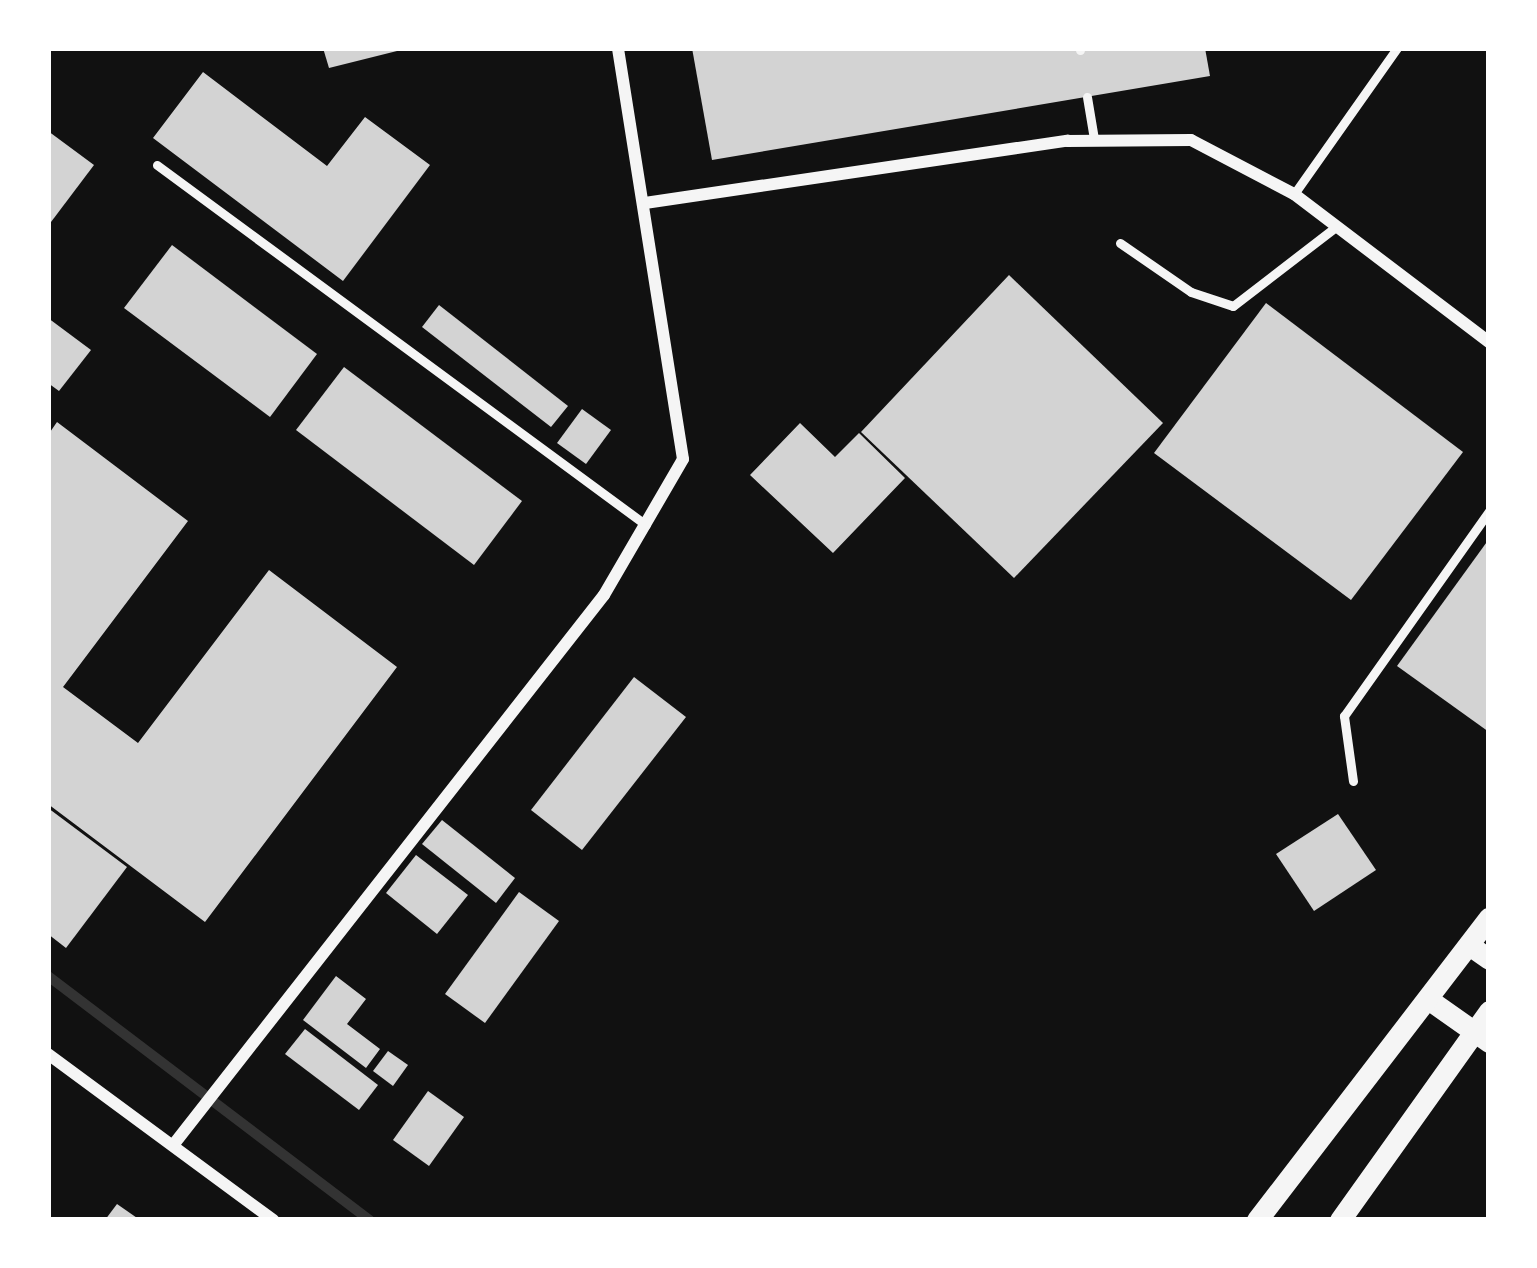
<!DOCTYPE html>
<style>
body{margin:0}
#map{position:relative;width:1537px;height:1268px;overflow:hidden;background:#111;font-family:"Nunito Sans",sans-serif}
div>[style]{position:absolute}
.stream>*{height:10px;margin:-5px;padding:0 5px;transform-origin:5px;border-radius:5px;background:#333}
.building>*{inset:0;background:#d3d3d3}
.service>*{height:9px;margin:-4.5px;padding:0 4.5px;transform-origin:4.5px;border-radius:4.5px;background:#f5f5f5}
.minor>*{height:12px;margin:-6px;padding:0 6px;transform-origin:6px;border-radius:6px;background:#f5f5f5}
.tertiary>*{height:21px;margin:-10.5px;padding:0 10.5px;transform-origin:10.5px;border-radius:10.5px;background:#f5f5f5}
span{translate:-50% -50%;white-space:nowrap;text-align:center;line-height:1.15;-webkit-text-stroke:9px #fff;paint-order:stroke}
.frame{position:absolute;inset:0;border:51px solid #fff;pointer-events:none}
</style>
<div id="map">
<div class="stream">
<div style="left:48px;top:976px;width:404px;rotate:37.2deg"></div>
</div>
<div class="building">
<div style="clip-path:polygon(323px 48px,401px 48px,401px 50px,329px 68px)"></div>
<div style="clip-path:polygon(692px 48px,1205px 48px,1210px 76px,712px 160px)"></div>
<div style="clip-path:polygon(203px 72px,327px 166px,365px 117px,430px 165px,343px 281px,153px 138px)"></div>
<div style="clip-path:polygon(48px 131px,94px 165px,48px 226px)"></div>
<div style="clip-path:polygon(172px 245px,317px 354px,270px 417px,124px 308px)"></div>
<div style="clip-path:polygon(1009px 275px,1163px 423px,1014px 578px,861px 432px)"></div>
<div style="clip-path:polygon(1266px 303px,1463px 452px,1351px 600px,1154px 453px)"></div>
<div style="clip-path:polygon(439px 305px,568px 406px,551px 427px,422px 327px)"></div>
<div style="clip-path:polygon(48px 318px,91px 350px,59px 391px,48px 383px)"></div>
<div style="clip-path:polygon(344px 367px,522px 501px,474px 565px,296px 430px)"></div>
<div style="clip-path:polygon(582px 409px,611px 430px,586px 464px,557px 443px)"></div>
<div style="clip-path:polygon(57px 422px,188px 521px,63px 687px,138px 743px,269px 570px,397px 667px,205px 922px,48px 804px,48px 435px)"></div>
<div style="clip-path:polygon(800px 423px,835px 457px,859px 433px,905px 478px,833px 553px,750px 475px)"></div>
<div style="clip-path:polygon(1489px 539px,1489px 732px,1397px 666px)"></div>
<div style="clip-path:polygon(634px 677px,686px 717px,582px 850px,531px 810px)"></div>
<div style="clip-path:polygon(48px 808px,127px 867px,66px 948px,48px 934px)"></div>
<div style="clip-path:polygon(1338px 814px,1376px 870px,1314px 911px,1276px 854px)"></div>
<div style="clip-path:polygon(442px 820px,515px 878px,496px 903px,422px 844px)"></div>
<div style="clip-path:polygon(416px 855px,468px 895px,437px 934px,386px 893px)"></div>
<div style="clip-path:polygon(519px 892px,559px 921px,485px 1023px,445px 994px)"></div>
<div style="clip-path:polygon(336px 976px,366px 999px,347px 1024px,380px 1049px,366px 1068px,303px 1020px)"></div>
<div style="clip-path:polygon(305px 1029px,378px 1085px,359px 1110px,285px 1054px)"></div>
<div style="clip-path:polygon(388px 1051px,408px 1065px,393px 1086px,373px 1071px)"></div>
<div style="clip-path:polygon(428px 1091px,464px 1117px,429px 1166px,393px 1140px)"></div>
<div style="clip-path:polygon(117px 1204px,140px 1220px,105px 1220px)"></div>
</div>
<div class="service">
<div style="left:1080px;top:48px;width:2px;rotate:90deg"></div>
<div style="left:1087px;top:97px;width:43px;rotate:80.5deg"></div>
<div style="left:157px;top:165px;width:607px;rotate:36.36deg"></div>
<div style="left:1294px;top:194px;width:179px;rotate:-54.8deg"></div>
<div style="left:1120px;top:243px;width:86px;rotate:34.6deg"></div>
<div style="left:1191px;top:292px;width:44px;rotate:18.4deg"></div>
<div style="left:1233px;top:306px;width:131px;rotate:-37.6deg"></div>
<div style="left:1353px;top:781px;width:66px;rotate:-97.9deg"></div>
<div style="left:1344px;top:716px;width:251px;rotate:-54.7deg"></div>
</div>
<div class="minor">
<div style="left:645px;top:203px;width:427px;rotate:-8.4deg"></div>
<div style="left:1067px;top:141px;width:124px;rotate:-0.5deg"></div>
<div style="left:1191px;top:140px;width:116px;rotate:27.7deg"></div>
<div style="left:1294px;top:194px;width:245px;rotate:37.2deg"></div>
<div style="left:48px;top:1054px;width:280px;rotate:36.4deg"></div>
<div style="left:174px;top:1144px;width:697px;rotate:-51.93deg"></div>
<div style="left:604px;top:595px;width:157px;rotate:-59.8deg"></div>
<div style="left:683px;top:459px;width:416px;rotate:-99deg"></div>
</div>
<div class="tertiary">
<div style="left:1469px;top:945px;width:24px;rotate:35deg"></div>
<div style="left:1428px;top:999px;width:75px;rotate:35.2deg"></div>
<div style="left:1257px;top:1220px;width:381px;rotate:-52.5deg"></div>
<div style="left:1340px;top:1220px;width:257px;rotate:-54.5deg"></div>
</div>
<div class="frame"></div>
</div>
